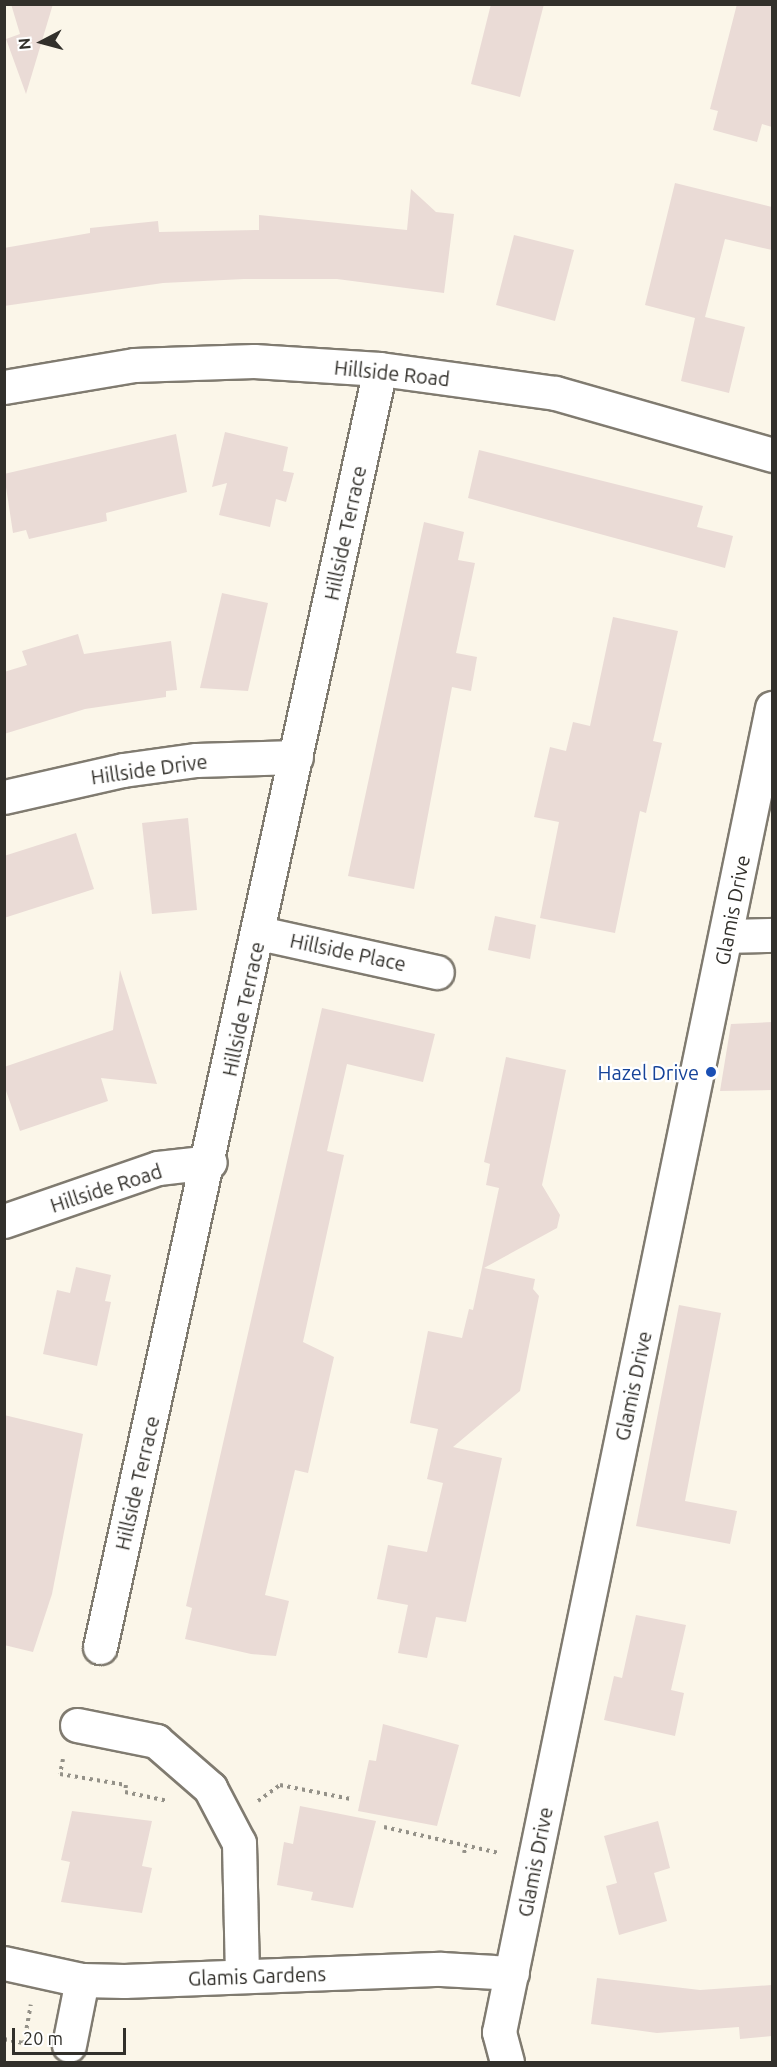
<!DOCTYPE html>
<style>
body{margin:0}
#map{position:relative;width:777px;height:2067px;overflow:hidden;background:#fbf6e9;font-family:Ubuntu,sans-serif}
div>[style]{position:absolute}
.building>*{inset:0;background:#eadbd6}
.path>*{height:4px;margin-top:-2px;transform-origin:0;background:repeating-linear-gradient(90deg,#949188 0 3px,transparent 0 7.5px)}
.roads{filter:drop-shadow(2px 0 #807b70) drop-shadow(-2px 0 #807b70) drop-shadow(0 2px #807b70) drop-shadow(0 -2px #807b70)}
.minor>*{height:33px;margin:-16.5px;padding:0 16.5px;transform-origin:16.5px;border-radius:16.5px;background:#fff}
.dots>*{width:16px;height:16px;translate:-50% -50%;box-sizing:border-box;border:3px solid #fff;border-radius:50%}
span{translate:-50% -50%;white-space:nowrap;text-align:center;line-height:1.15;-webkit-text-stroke:4.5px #fff;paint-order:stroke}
.street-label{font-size:20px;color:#32302b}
.transit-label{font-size:20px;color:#164399}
.right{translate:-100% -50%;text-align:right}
.frame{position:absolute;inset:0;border:6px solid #32302b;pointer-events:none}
.north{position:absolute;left:12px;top:12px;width:60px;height:60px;-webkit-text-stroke:4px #fff;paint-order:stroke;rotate:264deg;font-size:16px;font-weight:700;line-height:24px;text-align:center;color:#32302b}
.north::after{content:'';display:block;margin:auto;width:21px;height:27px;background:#32302b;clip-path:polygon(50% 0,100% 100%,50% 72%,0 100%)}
.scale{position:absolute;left:12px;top:2028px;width:114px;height:27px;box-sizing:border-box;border:3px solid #32302b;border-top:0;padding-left:8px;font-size:18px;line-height:21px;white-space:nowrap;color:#32302b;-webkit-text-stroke:4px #fff;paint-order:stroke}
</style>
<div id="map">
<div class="building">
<div style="clip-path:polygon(11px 4px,53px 4px,26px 94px,6px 39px,20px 34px)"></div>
<div style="clip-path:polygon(491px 4px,544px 4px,520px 97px,471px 84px)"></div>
<div style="clip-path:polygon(737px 4px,772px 4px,772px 127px,762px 124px,757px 142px,713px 130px,718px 111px,710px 109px)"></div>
<div style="clip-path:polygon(675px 183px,772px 207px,772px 250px,725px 239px,705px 317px,745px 327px,729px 393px,681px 381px,695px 318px,645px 305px)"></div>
<div style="clip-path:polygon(411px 189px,436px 212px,454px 214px,444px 293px,337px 279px,244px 279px,163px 283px,4px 306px,4px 248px,90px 233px,90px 228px,158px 221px,159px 232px,259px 230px,259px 215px,407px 230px)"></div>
<div style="clip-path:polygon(514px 235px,574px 250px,555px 321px,496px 305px)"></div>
<div style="clip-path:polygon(225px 432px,288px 447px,283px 471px,294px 473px,286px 502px,276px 499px,270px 527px,219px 515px,227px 483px,212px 487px)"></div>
<div style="clip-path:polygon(176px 434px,187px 492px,106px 513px,107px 521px,29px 539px,26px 530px,13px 533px,4px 474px)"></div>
<div style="clip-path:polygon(479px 450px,703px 506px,697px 527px,733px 536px,725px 568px,468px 498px)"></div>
<div style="clip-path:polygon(424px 522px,464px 532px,458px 560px,475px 563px,456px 653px,477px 657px,471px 691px,452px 687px,414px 889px,348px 876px)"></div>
<div style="clip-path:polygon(222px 593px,268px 603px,248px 691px,200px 688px)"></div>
<div style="clip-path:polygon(613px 617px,678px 631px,653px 741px,662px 743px,646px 813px,640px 811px,615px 933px,540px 918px,559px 822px,534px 817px,550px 747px,566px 751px,573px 722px,590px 726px)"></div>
<div style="clip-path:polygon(78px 634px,84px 654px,171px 641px,177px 690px,166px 691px,166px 697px,85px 709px,4px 734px,4px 672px,27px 665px,22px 651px)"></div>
<div style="clip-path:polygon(188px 818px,197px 910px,152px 914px,142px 823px)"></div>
<div style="clip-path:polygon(76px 833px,94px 889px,4px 918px,4px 856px)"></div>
<div style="clip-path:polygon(495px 916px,536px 925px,530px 959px,488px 950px)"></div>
<div style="clip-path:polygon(120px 970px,157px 1084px,101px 1078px,108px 1101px,20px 1131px,4px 1085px,4px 1067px,113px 1030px)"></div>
<div style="clip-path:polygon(322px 1008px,435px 1034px,423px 1082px,347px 1064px,327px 1151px,344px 1155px,303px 1342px,334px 1357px,308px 1473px,295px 1470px,265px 1595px,289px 1601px,276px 1656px,251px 1654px,185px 1639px,192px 1608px,186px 1606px)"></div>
<div style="clip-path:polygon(772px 1022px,772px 1090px,720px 1091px,731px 1024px)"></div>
<div style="clip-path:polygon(506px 1057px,566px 1070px,542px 1185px,560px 1215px,557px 1228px,484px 1268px,535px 1279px,533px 1289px,539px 1296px,520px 1391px,453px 1447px,502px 1458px,466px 1622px,436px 1617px,427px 1658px,398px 1653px,408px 1605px,377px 1599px,388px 1545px,427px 1552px,443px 1483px,427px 1479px,438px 1429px,410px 1423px,428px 1331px,462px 1338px,469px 1309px,473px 1310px,499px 1188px,486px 1185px,490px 1164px,484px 1162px)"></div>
<div style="clip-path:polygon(76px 1267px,111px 1275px,105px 1301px,111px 1302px,97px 1366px,43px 1354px,57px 1290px,70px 1293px)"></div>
<div style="clip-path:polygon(679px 1305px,721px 1313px,685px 1501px,737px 1511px,730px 1544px,636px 1526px)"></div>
<div style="clip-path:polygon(4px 1415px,83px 1434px,52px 1594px,33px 1652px,4px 1645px)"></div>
<div style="clip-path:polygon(636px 1615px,686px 1625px,671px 1690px,684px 1693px,675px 1736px,604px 1720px,614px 1676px,622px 1678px)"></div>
<div style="clip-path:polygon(383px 1724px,459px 1745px,437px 1826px,358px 1811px,369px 1760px,376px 1761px)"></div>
<div style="clip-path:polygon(300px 1806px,376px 1821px,353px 1908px,311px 1900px,313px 1892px,277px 1885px,284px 1842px,293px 1844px)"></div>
<div style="clip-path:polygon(72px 1811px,152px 1821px,142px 1866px,152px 1868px,142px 1913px,61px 1902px,70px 1862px,61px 1860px)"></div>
<div style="clip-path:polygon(658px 1821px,670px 1868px,654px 1873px,667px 1921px,619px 1935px,606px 1886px,617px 1883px,604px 1836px)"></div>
<div style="clip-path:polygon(597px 1978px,700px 1990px,772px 1985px,772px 2036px,740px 2039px,739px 2027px,657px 2033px,591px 2024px)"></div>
</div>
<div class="path">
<div style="left:63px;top:1759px;width:15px;rotate:101deg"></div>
<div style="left:60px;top:1774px;width:67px;rotate:9.5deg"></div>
<div style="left:126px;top:1785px;width:7px;rotate:98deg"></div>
<div style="left:125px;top:1792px;width:44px;rotate:11.8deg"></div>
<div style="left:258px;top:1801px;width:27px;rotate:-36deg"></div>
<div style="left:280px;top:1785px;width:72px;rotate:11.2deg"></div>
<div style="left:384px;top:1827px;width:118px;rotate:12.7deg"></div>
<div style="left:464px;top:1853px;width:7px;rotate:-74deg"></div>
<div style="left:4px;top:2039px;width:30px;rotate:12deg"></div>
<div style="left:24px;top:2043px;width:39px;rotate:-80deg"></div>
</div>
<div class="roads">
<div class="minor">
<div style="left:4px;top:387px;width:132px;rotate:-9.6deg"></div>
<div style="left:134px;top:365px;width:120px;rotate:-1.9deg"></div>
<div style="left:254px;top:361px;width:126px;rotate:3.6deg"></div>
<div style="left:380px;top:369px;width:177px;rotate:7.8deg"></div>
<div style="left:555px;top:393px;width:226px;rotate:15.9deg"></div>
<div style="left:4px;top:797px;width:122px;rotate:-12.8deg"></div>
<div style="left:123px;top:770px;width:74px;rotate:-7.8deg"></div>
<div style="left:196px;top:760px;width:100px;rotate:-1.7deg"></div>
<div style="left:259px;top:933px;width:182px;rotate:12.4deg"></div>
<div style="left:727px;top:936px;width:45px;rotate:-1.3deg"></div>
<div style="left:4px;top:1221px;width:163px;rotate:-19deg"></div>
<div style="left:158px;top:1168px;width:52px;rotate:-6.6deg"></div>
<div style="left:100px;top:1647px;width:1308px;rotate:-77.64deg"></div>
<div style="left:77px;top:1725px;width:81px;rotate:11.4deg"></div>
<div style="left:156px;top:1741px;width:72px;rotate:41deg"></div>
<div style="left:210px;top:1788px;width:62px;rotate:62.2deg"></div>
<div style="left:239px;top:1843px;width:133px;rotate:88.7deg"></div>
<div style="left:4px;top:1963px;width:80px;rotate:12.3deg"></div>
<div style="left:82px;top:1980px;width:42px;rotate:1.4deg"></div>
<div style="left:124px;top:1981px;width:317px;rotate:-2.2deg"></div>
<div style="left:441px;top:1969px;width:71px;rotate:3.2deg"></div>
<div style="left:69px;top:2045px;width:66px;rotate:-78.7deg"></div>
<div style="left:507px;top:2062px;width:31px;rotate:-105deg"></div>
<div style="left:499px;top:2032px;width:1352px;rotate:-78.35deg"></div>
</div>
</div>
<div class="dots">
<div style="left:711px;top:1072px;background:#1a4fb4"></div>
</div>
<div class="street-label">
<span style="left:392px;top:373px;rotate:6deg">Hillside Road</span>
<span style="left:345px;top:533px;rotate:-78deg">Hillside Terrace</span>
<span style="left:149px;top:769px;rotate:-8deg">Hillside Drive</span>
<span style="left:732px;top:910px;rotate:-79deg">Glamis Drive</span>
<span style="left:348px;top:952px;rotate:12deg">Hillside Place</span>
<span style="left:243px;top:1009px;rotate:-78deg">Hillside Terrace</span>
<span style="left:106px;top:1188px;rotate:-18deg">Hillside Road</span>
<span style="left:633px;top:1386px;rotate:-78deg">Glamis Drive</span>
<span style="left:137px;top:1483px;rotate:-77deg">Hillside Terrace</span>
<span style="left:535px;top:1862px;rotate:-79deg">Glamis Drive</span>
<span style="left:257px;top:1976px;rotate:-2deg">Glamis Gardens</span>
</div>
<div class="transit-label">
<span class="right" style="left:699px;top:1072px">Hazel Drive</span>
</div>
<div class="frame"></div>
<div class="north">N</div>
<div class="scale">20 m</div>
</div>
